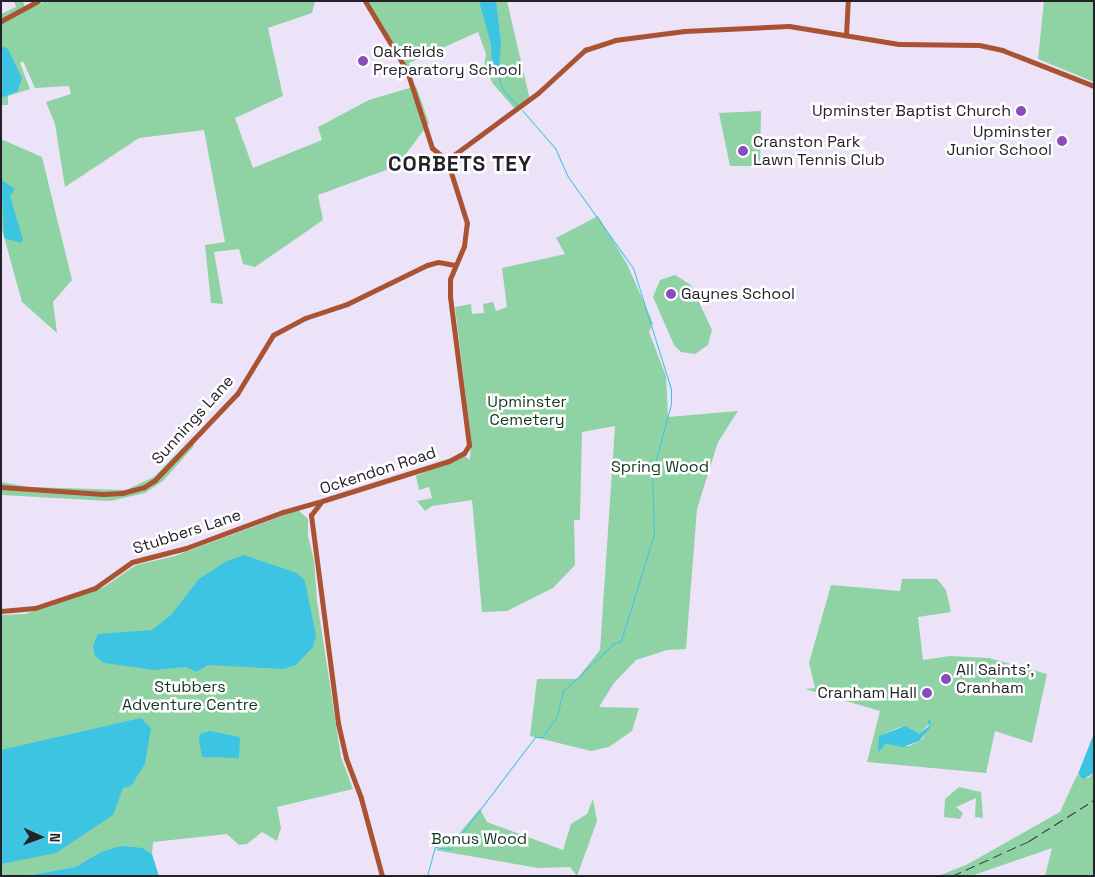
<!DOCTYPE html>
<style>
body{margin:0}
#map{position:relative;width:1095px;height:877px;overflow:hidden;background:#ece3f9;font-family:"Space Grotesk",sans-serif}
div>[style]{position:absolute}
.green>*{inset:0;background:#8fd3a4}
.water>*{inset:0;background:#3ec4e3}
.stream>*{height:1px;margin:-0.5px;padding:0 0.5px;transform-origin:0.5px;border-radius:0.5px;background:#3ec4e3}
.secondary>*{height:5px;margin:-2.5px;padding:0 2.5px;transform-origin:2.5px;border-radius:2.5px;background:#a95333}
.rail>*{height:1px;margin-top:-0.5px;transform-origin:0;background:repeating-linear-gradient(90deg,#3b3741 0 10px,transparent 0 15px)}
.dots>*{width:14px;height:14px;translate:-50% -50%;box-sizing:border-box;border:2px solid #fff;border-radius:50%}
span{translate:-50% -50%;white-space:nowrap;text-align:center;line-height:1.15;-webkit-text-stroke:5px #fff;paint-order:stroke}
.poi-label{font-size:16px;color:#242129}
.left{translate:0 -50%;text-align:left}
.right{translate:-100% -50%;text-align:right}
.park-label{font-size:16px;color:#113720}
.street-label{font-size:16px;color:#242129}
.district-label{font-size:21px;color:#242129;font-weight:700;letter-spacing:1px}
.frame{position:absolute;inset:0;border:2px solid #242129;pointer-events:none}
.north{position:absolute;left:15px;top:812px;width:50px;height:50px;-webkit-text-stroke:4px #fff;paint-order:stroke;rotate:92deg;font-size:14px;font-weight:700;line-height:20px;text-align:center;color:#242129}
.north::after{content:'';display:block;margin:auto;width:18px;height:22px;background:#242129;clip-path:polygon(50% 0,100% 100%,50% 72%,0 100%)}
</style>
<div id="map">
<div class="green">
<div style="clip-path:polygon(14px 1px,23px 1px,26px 10px,46px 1px,315px 1px,312px 13px,268px 28px,283px 96px,235px 118px,253px 168px,322px 140px,318px 127px,369px 100px,416px 86px,429px 123px,397px 166px,318px 195px,323px 220px,255px 267px,243px 264px,239px 249px,214px 252px,223px 304px,211px 303px,205px 245px,225px 242px,204px 130px,139px 138px,65px 187px,55px 124px,46px 102px,71px 94px,69px 86px,35px 88px,23px 61px,20px 63px,30px 89px,8px 96px,8px 105px,1px 105px,1px 98px,17px 92px,1px 46px,1px 14px,16px 7px)"></div>
<div style="clip-path:polygon(365px 1px,507px 1px,530px 100px,516px 110px,493px 84px,484px 65px,486px 54px,478px 32px,409px 63px,410px 67px,406px 68px)"></div>
<div style="clip-path:polygon(1044px 1px,1094px 1px,1094px 82px,1038px 59px)"></div>
<div style="clip-path:polygon(761px 111px,760px 166px,730px 166px,719px 113px)"></div>
<div style="clip-path:polygon(1px 139px,42px 157px,72px 280px,53px 302px,57px 333px,22px 302px,1px 226px)"></div>
<div style="clip-path:polygon(598px 216px,627px 264px,653px 323px,649px 332px,666px 376px,668px 417px,738px 411px,718px 442px,697px 509px,686px 649px,667px 650px,636px 660px,614px 683px,599px 707px,639px 708px,632px 731px,609px 747px,591px 751px,530px 736px,537px 679px,577px 679px,600px 650px,615px 426px,582px 432px,580px 520px,574px 520px,575px 565px,553px 588px,507px 611px,482px 612px,472px 500px,432px 506px,425px 511px,417px 501px,432px 498px,429px 487px,419px 490px,416px 476px,465px 456px,470px 460px,471px 439px,455px 307px,471px 304px,472px 314px,484px 313px,483px 304px,493px 302px,496px 311px,507px 307px,502px 268px,565px 254px,556px 238px)"></div>
<div style="clip-path:polygon(675px 275px,691px 285px,712px 330px,708px 345px,695px 354px,681px 352px,674px 345px,653px 297px,660px 280px)"></div>
<div style="clip-path:polygon(194px 436px,194px 446px,163px 481px,145px 493px,110px 501px,1px 495px,1px 482px,29px 487px,126px 490px,154px 477px)"></div>
<div style="clip-path:polygon(298px 510px,308px 519px,308px 536px,314px 560px,317px 601px,341px 757px,353px 789px,277px 807px,281px 828px,277px 841px,262px 832px,247px 844px,239px 845px,227px 834px,153px 842px,152px 854px,143px 848px,101px 852px,75px 867px,25px 876px,1px 876px,1px 615px,25px 614px,104px 587px,136px 565px,175px 556px)"></div>
<div style="clip-path:polygon(evenodd,902px 579px,937px 579px,946px 590px,951px 612px,918px 617px,923px 660px,950px 656px,989px 658px,1047px 674px,1032px 743px,995px 731px,986px 773px,867px 762px,880px 711px,805px 689px,815px 688px,809px 663px,831px 585px,900px 591px,902px 579px,931px 722px,923px 738px,919px 741px,909px 746px,886px 744px,882px 747px,884px 734px,900px 727px,919px 734px,931px 722px)"></div>
<div style="clip-path:polygon(1094px 773px,1094px 876px,1045px 876px,1052px 848px,971px 876px,938px 876px,966px 865px,1060px 812px,1077px 775px,1088px 778px)"></div>
<div style="clip-path:polygon(959px 787px,981px 792px,983px 818px,975px 817px,976px 798px,956px 807px,963px 813px,960px 819px,944px 817px,945px 799px)"></div>
<div style="clip-path:polygon(593px 799px,597px 821px,577px 876px,570px 867px,538px 868px,435px 850px,450px 844px,480px 809px,487px 822px,563px 850px,571px 824px,587px 814px)"></div>
</div>
<div class="water">
<div style="clip-path:polygon(479px 1px,496px 1px,501px 43px,499px 69px,495px 70px,492px 68px,491px 44px)"></div>
<div style="clip-path:polygon(1px 46px,8px 49px,22px 78px,17px 92px,1px 98px)"></div>
<div style="clip-path:polygon(1px 173px,3px 181px,15px 189px,10px 196px,23px 240px,21px 243px,4px 238px)"></div>
<div style="clip-path:polygon(244px 555px,297px 573px,305px 581px,316px 636px,313px 647px,296px 665px,283px 669px,208px 665px,196px 672px,186px 667px,154px 670px,104px 663px,95px 656px,93px 646px,98px 634px,152px 630px,171px 615px,199px 579px,225px 562px)"></div>
<div style="clip-path:polygon(141px 718px,151px 728px,145px 764px,131px 786px,123px 788px,113px 815px,56px 853px,1px 864px,1px 750px)"></div>
<div style="clip-path:polygon(928px 720px,931px 721px,929px 729px,919px 741px,903px 747px,886px 744px,878px 752px,879px 736px,905px 726px,919px 734px,929px 726px)"></div>
<div style="clip-path:polygon(210px 731px,240px 737px,239px 758px,202px 757px,199px 739px,200px 734px)"></div>
<div style="clip-path:polygon(1094px 733px,1094px 773px,1083px 779px,1078px 774px)"></div>
<div style="clip-path:polygon(121px 846px,143px 848px,152px 854px,159px 876px,25px 876px,75px 867px,101px 852px)"></div>
</div>
<div class="stream">
<div style="left:495px;top:69px;width:22px;rotate:69deg"></div>
<div style="left:503px;top:90px;width:21px;rotate:47deg"></div>
<div style="left:427px;top:876px;width:30px;rotate:-75deg"></div>
<div style="left:435px;top:847px;width:15px;rotate:8deg"></div>
<div style="left:450px;top:849px;width:141px;rotate:-52.8deg"></div>
<div style="left:535px;top:737px;width:7px"></div>
<div style="left:542px;top:737px;width:26px;rotate:-54deg"></div>
<div style="left:557px;top:716px;width:26px;rotate:-77deg"></div>
<div style="left:563px;top:691px;width:69px;rotate:-43.2deg"></div>
<div style="left:613px;top:644px;width:9px;rotate:-21deg"></div>
<div style="left:621px;top:641px;width:112px;rotate:-72.9deg"></div>
<div style="left:654px;top:534px;width:60px;rotate:-91.9deg"></div>
<div style="left:652px;top:474px;width:73px;rotate:-74.8deg"></div>
<div style="left:671px;top:404px;width:15px;rotate:-90deg"></div>
<div style="left:671px;top:389px;width:127px;rotate:-107.4deg"></div>
<div style="left:633px;top:268px;width:112px;rotate:-125.5deg"></div>
<div style="left:568px;top:177px;width:32px;rotate:-114deg"></div>
<div style="left:555px;top:148px;width:50px;rotate:-131deg"></div>
</div>
<div class="secondary">
<div style="left:365px;top:1px;width:82px;rotate:59deg"></div>
<div style="left:407px;top:71px;width:81px;rotate:72deg"></div>
<div style="left:432px;top:148px;width:19px;rotate:39deg"></div>
<div style="left:1px;top:21px;width:42px;rotate:-28.4deg"></div>
<div style="left:846px;top:35px;width:34px;rotate:-87deg"></div>
<div style="left:447px;top:160px;width:113px;rotate:-36.4deg"></div>
<div style="left:538px;top:93px;width:64px;rotate:-42.5deg"></div>
<div style="left:585px;top:50px;width:32px;rotate:-18deg"></div>
<div style="left:615px;top:40px;width:70px;rotate:-7.4deg"></div>
<div style="left:684px;top:31px;width:105px;rotate:-2.7deg"></div>
<div style="left:789px;top:26px;width:111px;rotate:9.3deg"></div>
<div style="left:899px;top:44px;width:80px;rotate:0.7deg"></div>
<div style="left:979px;top:45px;width:24px;rotate:12deg"></div>
<div style="left:1002px;top:50px;width:99px;rotate:21.4deg"></div>
<div style="left:1px;top:487px;width:102px;rotate:3.9deg"></div>
<div style="left:103px;top:494px;width:19px;rotate:-3deg"></div>
<div style="left:122px;top:493px;width:23px;rotate:-15deg"></div>
<div style="left:144px;top:487px;width:13px;rotate:-32deg"></div>
<div style="left:155px;top:480px;width:119px;rotate:-46.4deg"></div>
<div style="left:237px;top:394px;width:69px;rotate:-58.6deg"></div>
<div style="left:273px;top:335px;width:36px;rotate:-28deg"></div>
<div style="left:305px;top:318px;width:44px;rotate:-18.4deg"></div>
<div style="left:347px;top:304px;width:89px;rotate:-26deg"></div>
<div style="left:427px;top:265px;width:11px;rotate:-15deg"></div>
<div style="left:438px;top:262px;width:17px;rotate:10deg"></div>
<div style="left:1px;top:611px;width:34px;rotate:-5deg"></div>
<div style="left:35px;top:608px;width:63px;rotate:-18.4deg"></div>
<div style="left:95px;top:588px;width:45px;rotate:-35.1deg"></div>
<div style="left:132px;top:562px;width:56px;rotate:-14.5deg"></div>
<div style="left:186px;top:548px;width:103px;rotate:-20.4deg"></div>
<div style="left:283px;top:512px;width:37px;rotate:-16deg"></div>
<div style="left:382px;top:876px;width:81px;rotate:-105.1deg"></div>
<div style="left:361px;top:798px;width:43px;rotate:-110.6deg"></div>
<div style="left:346px;top:758px;width:36px;rotate:-103deg"></div>
<div style="left:338px;top:723px;width:210px;rotate:-97.4deg"></div>
<div style="left:311px;top:515px;width:18px;rotate:-52deg"></div>
<div style="left:322px;top:501px;width:133px;rotate:-17.5deg"></div>
<div style="left:449px;top:461px;width:17px;rotate:-28deg"></div>
<div style="left:464px;top:453px;width:9px;rotate:-58deg"></div>
<div style="left:469px;top:445px;width:149px;rotate:-97.3deg"></div>
<div style="left:450px;top:297px;width:18px;rotate:-90deg"></div>
<div style="left:450px;top:279px;width:36px;rotate:-67deg"></div>
<div style="left:464px;top:246px;width:23px;rotate:-83deg"></div>
<div style="left:467px;top:223px;width:66px;rotate:-107.6deg"></div>
</div>
<div class="rail">
<div style="left:952px;top:876px;width:85px;rotate:-24.4deg"></div>
<div style="left:1029px;top:841px;width:77px;rotate:-32.2deg"></div>
</div>
<div class="dots">
<div style="left:363px;top:61px;background:#8c4abf"></div>
<div style="left:1021px;top:111px;background:#8c4abf"></div>
<div style="left:1062px;top:141px;background:#8c4abf"></div>
<div style="left:743px;top:151px;background:#8c4abf"></div>
<div style="left:671px;top:294px;background:#8c4abf"></div>
<div style="left:946px;top:679px;background:#8c4abf"></div>
<div style="left:927px;top:693px;background:#8c4abf"></div>
</div>
<div class="poi-label">
<span class="left" style="left:373px;top:61px">Oakfields<br>Preparatory School</span>
<span class="right" style="left:1011px;top:111px">Upminster Baptist Church</span>
<span class="right" style="left:1052px;top:141px">Upminster<br>Junior School</span>
<span class="left" style="left:753px;top:151px">Cranston Park<br>Lawn Tennis Club</span>
<span class="left" style="left:681px;top:294px">Gaynes School</span>
<span class="left" style="left:956px;top:679px">All Saints',<br>Cranham</span>
<span class="right" style="left:917px;top:693px">Cranham Hall</span>
</div>
<div class="park-label">
<span style="left:527px;top:411px">Upminster<br>Cemetery</span>
<span style="left:660px;top:467px">Spring Wood</span>
<span style="left:190px;top:696px">Stubbers<br>Adventure Centre</span>
<span style="left:479px;top:839px">Bonus Wood</span>
</div>
<div class="street-label">
<span style="left:193px;top:420px;rotate:-48deg">Sunnings Lane</span>
<span style="left:378px;top:471px;rotate:-18deg">Ockendon Road</span>
<span style="left:187px;top:532px;rotate:-18deg">Stubbers Lane</span>
</div>
<div class="district-label">
<span style="left:460px;top:164px">CORBETS TEY</span>
</div>
<div class="frame"></div>
<div class="north">N</div>
</div>
